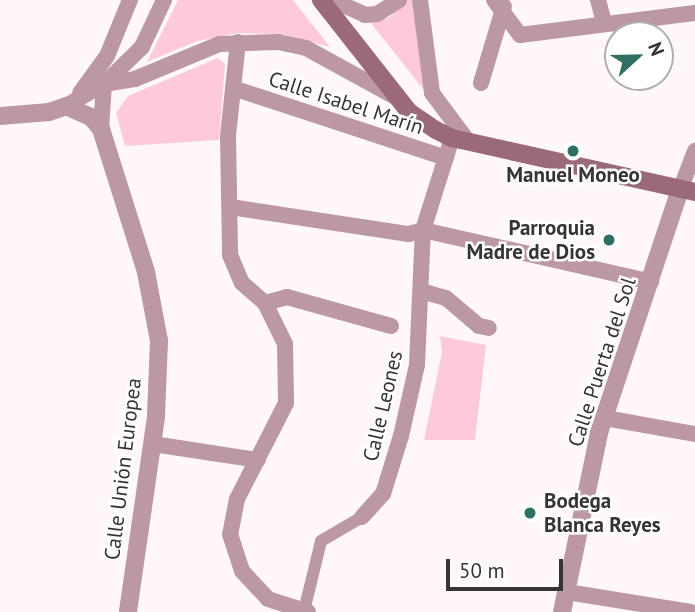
<!DOCTYPE html>
<meta charset="utf-8">
<style>
body{margin:0}
#map{position:relative;width:695px;height:612px;overflow:hidden;background:#fff7f9;font-family:"PT Sans",sans-serif}
div>[style]{position:absolute}
.green>*{inset:0;background:#fec9d9}
.pedestrian>*{height:12px;margin:-6px;padding:0 6px;transform-origin:6px;border-radius:6px;background:#bb98a2}
.minor>*{height:16px;margin:-8px;padding:0 8px;transform-origin:8px;border-radius:8px;background:#bb98a2}
.tertiary>*{height:18px;margin:-9px;padding:0 9px;transform-origin:9px;border-radius:9px;background:#bb98a2}
.secondary>*{height:18px;margin:-9px;padding:0 9px;transform-origin:9px;border-radius:9px;background:#9a6a79}
.dots>*{width:19px;height:19px;translate:-50% -50%;box-sizing:border-box;border:4px solid #fff;border-radius:50%}
span{translate:-50% -50%;white-space:nowrap;text-align:center;line-height:1.15;-webkit-text-stroke:5px #fff;paint-order:stroke}
.street-label{font-size:21px;color:#373334}
.poi-label{font-size:21px;color:#373334;font-weight:700}
.right{translate:-100% -50%;text-align:right}
.left{translate:0 -50%;text-align:left}
.north{position:absolute;left:604px;top:21px;width:70px;height:70px;box-sizing:border-box;background:#fff;border:2px solid #afadae;border-radius:50%;rotate:68deg;font-size:19px;font-weight:700;line-height:28px;text-align:center;color:#373334}
.north::after{content:'';display:block;margin:auto;width:24px;height:32px;background:#2e7162;clip-path:polygon(50% 0,100% 100%,50% 72%,0 100%)}
.scale{position:absolute;left:446px;top:559px;width:117px;height:32px;box-sizing:border-box;border:4px solid #373334;border-top:0;padding-left:9px;font-size:21px;line-height:24px;white-space:nowrap;color:#373334;-webkit-text-stroke:5px #fff;paint-order:stroke}
</style>
<div id="map">
<div class="green">
<div style="clip-path:polygon(178px 0,293px 0,330px 47px,281px 34px,237px 33px,197px 41px,147px 62px)"></div>
<div style="clip-path:polygon(408px 0,414px 0,424px 90px,370px 22px,390px 17px)"></div>
<div style="clip-path:polygon(218px 58px,225px 64px,219px 140px,125px 146px,116px 113px,128px 96px)"></div>
<div style="clip-path:polygon(440px 336px,486px 345px,475px 440px,424px 440px,442px 352px)"></div>
</div>
<div class="pedestrian">
<div style="left:304px;top:611px;width:72px;rotate:-76.3deg"></div>
<div style="left:321px;top:541px;width:48px;rotate:-30.3deg"></div>
</div>
<div class="minor">
<div style="left:332px;top:0;width:36px;rotate:24deg"></div>
<div style="left:365px;top:15px;width:12px;rotate:-5deg"></div>
<div style="left:377px;top:14px;width:26px;rotate:-32deg"></div>
<div style="left:420px;top:0;width:94px;rotate:82.6deg"></div>
<div style="left:432px;top:93px;width:59px;rotate:53.3deg"></div>
<div style="left:494px;top:0;width:44px;rotate:53.4deg"></div>
<div style="left:520px;top:35px;width:176px;rotate:-7.2deg"></div>
<div style="left:598px;top:0;width:24px;rotate:75deg"></div>
<div style="left:238px;top:42px;width:95px;rotate:96.1deg"></div>
<div style="left:228px;top:136px;width:119px;rotate:89deg"></div>
<div style="left:230px;top:255px;width:30px;rotate:67deg"></div>
<div style="left:242px;top:283px;width:30px;rotate:41deg"></div>
<div style="left:265px;top:303px;width:46px;rotate:64deg"></div>
<div style="left:285px;top:344px;width:59px;rotate:89deg"></div>
<div style="left:286px;top:403px;width:108px;rotate:117deg"></div>
<div style="left:237px;top:499px;width:36px;rotate:101deg"></div>
<div style="left:230px;top:534px;width:39px;rotate:72deg"></div>
<div style="left:242px;top:571px;width:38px;rotate:47deg"></div>
<div style="left:268px;top:599px;width:42px;rotate:18deg"></div>
<div style="left:481px;top:83px;width:80px;rotate:-73.4deg"></div>
<div style="left:104px;top:84px;width:31px;rotate:-9deg"></div>
<div style="left:135px;top:79px;width:91px;rotate:-22.6deg"></div>
<div style="left:219px;top:44px;width:59px;rotate:-1.9deg"></div>
<div style="left:278px;top:42px;width:29px;rotate:12deg"></div>
<div style="left:306px;top:48px;width:104px;rotate:28.8deg"></div>
<div style="left:233px;top:88px;width:224px;rotate:18.2deg"></div>
<div style="left:80px;top:93px;width:46px;rotate:-53.9deg"></div>
<div style="left:107px;top:56px;width:61px;rotate:-67.7deg"></div>
<div style="left:66px;top:106px;width:44px;rotate:-30.1deg"></div>
<div style="left:104px;top:84px;width:53px;rotate:-44.2deg"></div>
<div style="left:142px;top:47px;width:52px;rotate:-64.9deg"></div>
<div style="left:101px;top:129px;width:45px;rotate:-86.2deg"></div>
<div style="left:680px;top:190px;width:42px;rotate:-69deg"></div>
<div style="left:230px;top:207px;width:181px;rotate:8.6deg"></div>
<div style="left:409px;top:234px;width:15px;rotate:-16deg"></div>
<div style="left:423px;top:230px;width:234px;rotate:12.8deg"></div>
<div style="left:421px;top:291px;width:26px;rotate:16deg"></div>
<div style="left:446px;top:298px;width:43px;rotate:40.3deg"></div>
<div style="left:479px;top:326px;width:10px;rotate:11deg"></div>
<div style="left:265px;top:303px;width:23px;rotate:-15deg"></div>
<div style="left:287px;top:297px;width:108px;rotate:15.6deg"></div>
<div style="left:605px;top:418px;width:91px;rotate:10.1deg"></div>
<div style="left:153px;top:444px;width:106px;rotate:8.7deg"></div>
<div style="left:362px;top:517px;width:31px;rotate:-48deg"></div>
<div style="left:383px;top:494px;width:61px;rotate:-72.8deg"></div>
<div style="left:401px;top:436px;width:73px;rotate:-77.3deg"></div>
<div style="left:417px;top:365px;width:135px;rotate:-87.5deg"></div>
<div style="left:423px;top:230px;width:96px;rotate:-72.5deg"></div>
<div style="left:567px;top:592px;width:125px;rotate:9.2deg"></div>
</div>
<div class="tertiary">
<div style="left:0;top:116px;width:49px;rotate:-4.7deg"></div>
<div style="left:49px;top:112px;width:18px;rotate:-19deg"></div>
<div style="left:66px;top:106px;width:27px;rotate:24deg"></div>
<div style="left:91px;top:117px;width:16px;rotate:50deg"></div>
<div style="left:101px;top:129px;width:150px;rotate:72.5deg"></div>
<div style="left:146px;top:272px;width:70px;rotate:79.3deg"></div>
<div style="left:159px;top:341px;width:76px;rotate:92.3deg"></div>
<div style="left:156px;top:417px;width:197px;rotate:98.2deg"></div>
<div style="left:562px;top:612px;width:183px;rotate:-78.3deg"></div>
<div style="left:599px;top:433px;width:256px;rotate:-71.6deg"></div>
</div>
<div class="secondary">
<div style="left:321px;top:0;width:142px;rotate:51.8deg"></div>
<div style="left:409px;top:112px;width:32px;rotate:34deg"></div>
<div style="left:436px;top:130px;width:18px;rotate:27deg"></div>
<div style="left:452px;top:138px;width:249px;rotate:12.5deg"></div>
</div>
<div class="dots">
<div style="left:573px;top:151px;background:#2e7162"></div>
<div style="left:609px;top:240px;background:#2e7162"></div>
<div style="left:530px;top:513px;background:#2e7162"></div>
</div>
<div class="street-label">
<span style="left:346px;top:103px;rotate:18deg">Calle Isabel Marín</span>
<span style="left:602px;top:362px;rotate:-72deg">Calle Puerta del Sol</span>
<span style="left:383px;top:406px;rotate:-77deg">Calle Leones</span>
<span style="left:123px;top:469px;rotate:-83deg">Calle Unión Europea</span>
</div>
<div class="poi-label">
<span style="left:573px;top:175px">Manuel Moneo</span>
<span class="right" style="left:595px;top:240px">Parroquia<br>Madre de Dios</span>
<span class="left" style="left:544px;top:513px">Bodega<br>Blanca Reyes</span>
</div>
<div class="north">N</div>
<div class="scale">50 m</div>
</div>
